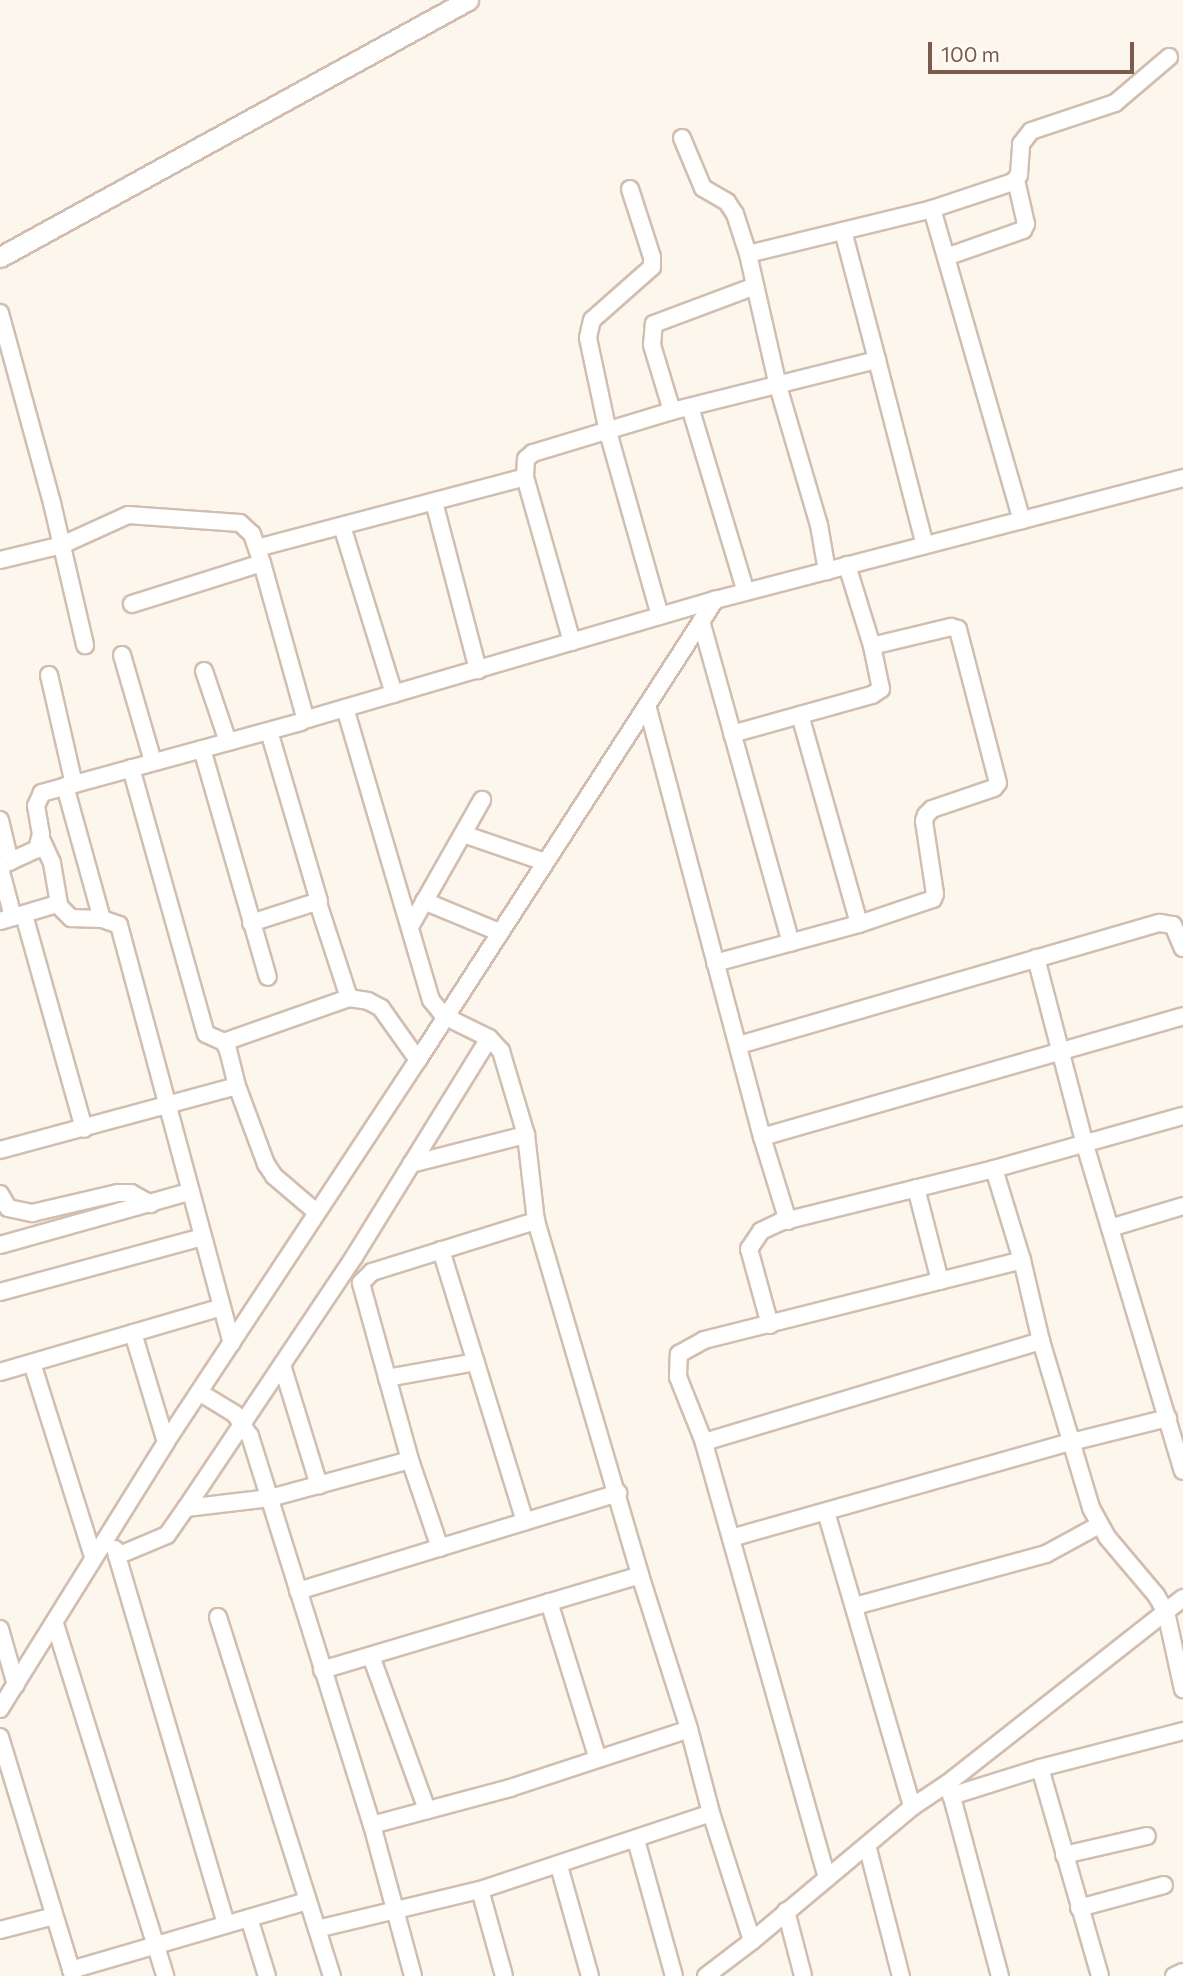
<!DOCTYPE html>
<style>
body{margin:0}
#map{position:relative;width:1183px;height:1976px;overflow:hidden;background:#fdf6ec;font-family:Commissioner,sans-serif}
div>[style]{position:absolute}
.roads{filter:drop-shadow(2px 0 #d1beb0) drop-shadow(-2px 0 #d1beb0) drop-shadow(0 2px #d1beb0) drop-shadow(0 -2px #d1beb0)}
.minor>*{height:16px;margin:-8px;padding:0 8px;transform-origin:8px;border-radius:8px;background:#fff}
.tertiary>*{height:19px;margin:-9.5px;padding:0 9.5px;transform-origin:9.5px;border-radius:9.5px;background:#fff}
span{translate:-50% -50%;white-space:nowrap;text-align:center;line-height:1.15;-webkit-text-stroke:5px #fffaf3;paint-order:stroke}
.scale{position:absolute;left:928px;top:42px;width:206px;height:32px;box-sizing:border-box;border:4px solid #7a5c4d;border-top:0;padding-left:9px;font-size:21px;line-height:24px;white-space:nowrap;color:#7a5c4d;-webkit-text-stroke:5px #fffaf3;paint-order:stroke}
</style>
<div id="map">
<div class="roads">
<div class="minor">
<div style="left:682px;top:138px;width:54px;rotate:67.2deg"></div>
<div style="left:703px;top:188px;width:28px;rotate:30deg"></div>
<div style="left:727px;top:202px;width:14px;rotate:56deg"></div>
<div style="left:735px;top:214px;width:42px;rotate:72deg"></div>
<div style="left:748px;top:254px;width:135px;rotate:77.2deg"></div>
<div style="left:778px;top:386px;width:145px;rotate:73.6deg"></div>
<div style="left:819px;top:525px;width:47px;rotate:80.1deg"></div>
<div style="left:630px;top:189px;width:71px;rotate:72.1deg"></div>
<div style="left:652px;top:257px;width:10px;rotate:90deg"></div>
<div style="left:652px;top:267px;width:80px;rotate:138.5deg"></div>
<div style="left:592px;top:320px;width:18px;rotate:103deg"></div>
<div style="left:588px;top:338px;width:96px;rotate:78deg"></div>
<div style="left:608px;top:432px;width:191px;rotate:74.2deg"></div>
<div style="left:932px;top:209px;width:324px;rotate:73.9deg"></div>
<div style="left:843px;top:231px;width:133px;rotate:75.2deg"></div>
<div style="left:748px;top:254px;width:189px;rotate:-13.7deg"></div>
<div style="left:932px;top:209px;width:85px;rotate:-18.4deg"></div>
<div style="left:1013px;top:182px;width:9px;rotate:-49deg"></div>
<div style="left:1019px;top:175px;width:31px;rotate:-86deg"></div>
<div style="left:1021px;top:144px;width:16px;rotate:-52deg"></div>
<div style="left:1031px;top:131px;width:89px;rotate:-18.4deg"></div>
<div style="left:1115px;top:103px;width:71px;rotate:-40.4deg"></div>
<div style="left:946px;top:257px;width:82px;rotate:-19.3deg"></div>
<div style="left:1023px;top:230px;width:7px;rotate:-63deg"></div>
<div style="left:1026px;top:224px;width:45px;rotate:-102.8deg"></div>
<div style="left:0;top:313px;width:197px;rotate:74.7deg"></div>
<div style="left:52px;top:503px;width:146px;rotate:76.9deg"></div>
<div style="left:690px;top:407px;width:193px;rotate:73.2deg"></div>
<div style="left:672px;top:411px;width:69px;rotate:-106.9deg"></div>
<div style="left:652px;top:345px;width:21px;rotate:-85deg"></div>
<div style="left:654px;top:324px;width:108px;rotate:-20.6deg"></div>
<div style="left:434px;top:502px;width:174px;rotate:75.3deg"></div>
<div style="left:342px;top:526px;width:176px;rotate:72.8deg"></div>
<div style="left:257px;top:548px;width:277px;rotate:-14.8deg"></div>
<div style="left:0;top:560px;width:64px;rotate:-13.6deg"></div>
<div style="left:62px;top:545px;width:72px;rotate:-24.4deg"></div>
<div style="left:128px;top:515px;width:112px;rotate:4.1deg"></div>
<div style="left:240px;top:523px;width:16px;rotate:43deg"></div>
<div style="left:252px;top:534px;width:31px;rotate:71deg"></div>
<div style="left:262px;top:563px;width:160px;rotate:74.4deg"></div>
<div style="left:305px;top:717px;width:6px;rotate:129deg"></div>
<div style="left:301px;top:722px;width:269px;rotate:164.7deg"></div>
<div style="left:42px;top:793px;width:14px;rotate:115deg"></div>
<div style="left:36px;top:806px;width:28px;rotate:80deg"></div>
<div style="left:41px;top:834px;width:16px;rotate:105deg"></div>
<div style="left:37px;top:849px;width:41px;rotate:155.3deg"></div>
<div style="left:132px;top:604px;width:136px;rotate:-17.5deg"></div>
<div style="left:701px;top:621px;width:334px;rotate:74.4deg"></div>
<div style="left:572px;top:642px;width:172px;rotate:-105.9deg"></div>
<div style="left:525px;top:477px;width:18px;rotate:-87deg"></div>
<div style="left:526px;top:459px;width:9px;rotate:-41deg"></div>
<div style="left:533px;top:453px;width:145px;rotate:-16.8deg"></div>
<div style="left:672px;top:411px;width:211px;rotate:-14deg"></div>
<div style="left:877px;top:360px;width:191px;rotate:75.5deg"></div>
<div style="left:122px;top:655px;width:111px;rotate:73.8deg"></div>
<div style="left:204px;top:671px;width:75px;rotate:71.3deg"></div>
<div style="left:49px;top:675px;width:112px;rotate:77.1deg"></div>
<div style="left:647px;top:705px;width:447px;rotate:75.1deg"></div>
<div style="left:762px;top:1137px;width:88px;rotate:72.8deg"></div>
<div style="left:345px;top:708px;width:304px;rotate:73.6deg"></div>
<div style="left:431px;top:1000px;width:21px;rotate:51deg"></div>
<div style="left:444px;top:1016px;width:50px;rotate:26.1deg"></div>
<div style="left:489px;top:1038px;width:18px;rotate:47deg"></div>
<div style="left:501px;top:1051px;width:88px;rotate:73.4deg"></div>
<div style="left:526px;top:1135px;width:87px;rotate:83.4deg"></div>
<div style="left:536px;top:1221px;width:369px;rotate:73.6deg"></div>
<div style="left:640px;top:1575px;width:162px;rotate:72.3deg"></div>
<div style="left:689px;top:1729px;width:87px;rotate:75.3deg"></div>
<div style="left:711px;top:1813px;width:134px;rotate:72.2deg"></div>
<div style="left:800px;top:715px;width:217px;rotate:74.2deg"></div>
<div style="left:304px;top:720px;width:428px;rotate:-16.3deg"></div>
<div style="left:715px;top:600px;width:484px;rotate:-14.6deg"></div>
<div style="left:732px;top:734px;width:145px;rotate:-15.6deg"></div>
<div style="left:872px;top:695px;width:11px;rotate:-34deg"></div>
<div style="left:881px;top:689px;width:44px;rotate:-101.8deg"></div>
<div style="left:872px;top:646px;width:85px;rotate:-107.2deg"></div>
<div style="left:202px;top:749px;width:237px;rotate:73.9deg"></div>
<div style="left:131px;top:768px;width:276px;rotate:74.3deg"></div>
<div style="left:206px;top:1034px;width:20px;rotate:24deg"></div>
<div style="left:224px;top:1042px;width:9px;rotate:63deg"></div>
<div style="left:228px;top:1050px;width:37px;rotate:76deg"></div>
<div style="left:237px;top:1086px;width:83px;rotate:69.6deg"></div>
<div style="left:266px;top:1164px;width:14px;rotate:56deg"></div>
<div style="left:274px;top:1176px;width:54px;rotate:40.5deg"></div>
<div style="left:65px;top:786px;width:138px;rotate:74.5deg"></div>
<div style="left:0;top:820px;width:43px;rotate:76.6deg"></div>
<div style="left:463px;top:834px;width:87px;rotate:18.9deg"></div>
<div style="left:41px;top:839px;width:26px;rotate:65deg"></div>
<div style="left:52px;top:863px;width:42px;rotate:80.3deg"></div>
<div style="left:0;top:868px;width:51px;rotate:75.1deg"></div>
<div style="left:424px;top:901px;width:81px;rotate:22.5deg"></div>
<div style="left:318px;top:903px;width:100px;rotate:71.9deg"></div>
<div style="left:349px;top:998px;width:19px;rotate:9deg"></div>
<div style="left:368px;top:1001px;width:15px;rotate:28deg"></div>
<div style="left:381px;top:1008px;width:64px;rotate:54.6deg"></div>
<div style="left:24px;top:915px;width:222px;rotate:74.3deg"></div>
<div style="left:0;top:921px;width:59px;rotate:-16.6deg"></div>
<div style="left:57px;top:904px;width:20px;rotate:45deg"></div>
<div style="left:71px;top:918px;width:31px;rotate:2deg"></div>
<div style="left:102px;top:919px;width:18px;rotate:19deg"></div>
<div style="left:119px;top:925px;width:433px;rotate:74.9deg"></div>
<div style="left:251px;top:923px;width:71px;rotate:-17.9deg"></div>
<div style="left:319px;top:901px;width:177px;rotate:-106.4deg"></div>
<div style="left:411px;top:925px;width:144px;rotate:-60.4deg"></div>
<div style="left:1036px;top:958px;width:193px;rotate:75.3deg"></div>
<div style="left:1085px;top:1145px;width:340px;rotate:73.3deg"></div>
<div style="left:715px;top:963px;width:149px;rotate:-15.2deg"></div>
<div style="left:859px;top:924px;width:78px;rotate:-18.7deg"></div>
<div style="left:933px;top:899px;width:5px;rotate:-68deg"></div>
<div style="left:935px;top:894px;width:74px;rotate:-98.6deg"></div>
<div style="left:924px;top:821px;width:6px;rotate:-72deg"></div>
<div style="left:926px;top:815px;width:8px;rotate:-45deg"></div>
<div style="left:932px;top:809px;width:65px;rotate:-18.7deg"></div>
<div style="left:994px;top:788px;width:6px;rotate:-51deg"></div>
<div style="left:998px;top:783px;width:159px;rotate:-104.6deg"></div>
<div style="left:958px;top:629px;width:7px;rotate:-164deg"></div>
<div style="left:951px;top:627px;width:81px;rotate:166.5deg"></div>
<div style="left:224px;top:1042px;width:133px;rotate:-19.4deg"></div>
<div style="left:739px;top:1045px;width:438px;rotate:-16.2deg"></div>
<div style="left:1160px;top:923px;width:13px;rotate:9deg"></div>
<div style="left:1173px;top:925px;width:25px;rotate:67deg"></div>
<div style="left:762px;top:1137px;width:438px;rotate:-16deg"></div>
<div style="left:0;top:1150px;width:245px;rotate:-15.1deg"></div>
<div style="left:411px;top:1164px;width:119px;rotate:-14.2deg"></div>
<div style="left:994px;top:1169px;width:95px;rotate:72.9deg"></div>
<div style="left:1022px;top:1260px;width:83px;rotate:76.8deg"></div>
<div style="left:1041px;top:1341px;width:174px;rotate:73.3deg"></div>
<div style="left:1091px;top:1508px;width:33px;rotate:61deg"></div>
<div style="left:1107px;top:1537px;width:76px;rotate:49.8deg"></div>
<div style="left:1156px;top:1595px;width:20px;rotate:60deg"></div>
<div style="left:1166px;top:1612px;width:79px;rotate:77.6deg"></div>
<div style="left:916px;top:1188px;width:96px;rotate:75.5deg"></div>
<div style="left:0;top:1194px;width:16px;rotate:60deg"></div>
<div style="left:8px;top:1208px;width:25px;rotate:12deg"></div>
<div style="left:32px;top:1213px;width:88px;rotate:-13.1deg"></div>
<div style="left:118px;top:1193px;width:13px"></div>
<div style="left:131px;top:1193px;width:23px;rotate:29deg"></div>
<div style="left:1110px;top:1228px;width:76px;rotate:-16.8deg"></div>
<div style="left:0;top:1245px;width:196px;rotate:-15.7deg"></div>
<div style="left:441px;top:1250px;width:284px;rotate:72.8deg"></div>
<div style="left:0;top:1292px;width:210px;rotate:-15.2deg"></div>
<div style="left:770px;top:1325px;width:79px;rotate:-105.4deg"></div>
<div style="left:749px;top:1249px;width:22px;rotate:-56deg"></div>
<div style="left:761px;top:1231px;width:21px;rotate:-25deg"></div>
<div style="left:780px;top:1222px;width:220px;rotate:-13.9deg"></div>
<div style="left:994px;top:1169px;width:196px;rotate:-15.7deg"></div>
<div style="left:133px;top:1333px;width:114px;rotate:73.2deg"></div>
<div style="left:32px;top:1363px;width:202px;rotate:72.5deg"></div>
<div style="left:282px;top:1365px;width:126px;rotate:72.9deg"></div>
<div style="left:0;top:1372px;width:231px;rotate:-16.3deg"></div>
<div style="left:387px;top:1378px;width:90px;rotate:-10.2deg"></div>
<div style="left:199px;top:1392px;width:42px;rotate:31.4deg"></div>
<div style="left:235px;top:1414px;width:27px;rotate:56deg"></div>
<div style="left:250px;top:1436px;width:408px;rotate:72.6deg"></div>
<div style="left:372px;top:1825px;width:156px;rotate:74.8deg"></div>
<div style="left:704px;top:1442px;width:352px;rotate:-16.7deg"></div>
<div style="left:186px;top:1508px;width:85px;rotate:-6.8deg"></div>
<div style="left:270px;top:1498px;width:145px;rotate:-15.2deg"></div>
<div style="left:826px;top:1512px;width:307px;rotate:73.7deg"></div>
<div style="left:731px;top:1538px;width:353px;rotate:-15.8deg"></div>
<div style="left:1071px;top:1442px;width:100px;rotate:-13.9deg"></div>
<div style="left:440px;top:1548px;width:93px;rotate:-108.8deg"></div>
<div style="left:410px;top:1460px;width:184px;rotate:-105.5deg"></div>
<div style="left:361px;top:1283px;width:16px;rotate:-45deg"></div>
<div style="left:372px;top:1272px;width:172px;rotate:-17.3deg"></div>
<div style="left:115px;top:1549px;width:391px;rotate:73.5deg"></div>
<div style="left:117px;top:1556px;width:54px;rotate:-22.8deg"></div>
<div style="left:167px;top:1535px;width:33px;rotate:-55deg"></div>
<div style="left:186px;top:1508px;width:302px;rotate:-56.2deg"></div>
<div style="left:354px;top:1257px;width:257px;rotate:-58.3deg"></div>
<div style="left:298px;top:1591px;width:335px;rotate:-17deg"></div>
<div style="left:549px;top:1602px;width:164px;rotate:72.7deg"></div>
<div style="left:855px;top:1606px;width:198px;rotate:-15.2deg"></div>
<div style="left:1046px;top:1554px;width:60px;rotate:-28.7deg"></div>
<div style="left:218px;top:1617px;width:377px;rotate:72.4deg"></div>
<div style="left:55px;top:1624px;width:369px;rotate:72.6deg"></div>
<div style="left:0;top:1629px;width:58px;rotate:74.1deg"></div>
<div style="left:371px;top:1656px;width:164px;rotate:70deg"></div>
<div style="left:322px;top:1670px;width:332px;rotate:-16.6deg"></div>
<div style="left:0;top:1709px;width:314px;rotate:-58.1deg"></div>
<div style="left:166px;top:1442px;width:458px;rotate:-56.6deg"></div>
<div style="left:418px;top:1060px;width:548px;rotate:-57.15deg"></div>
<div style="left:0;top:1737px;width:250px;rotate:73deg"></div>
<div style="left:1040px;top:1768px;width:216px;rotate:73.9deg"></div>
<div style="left:949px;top:1786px;width:197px;rotate:75deg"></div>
<div style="left:951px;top:1796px;width:93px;rotate:-17.5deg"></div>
<div style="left:1040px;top:1768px;width:148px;rotate:-14.5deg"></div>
<div style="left:372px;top:1825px;width:143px;rotate:-15deg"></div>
<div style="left:510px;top:1788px;width:188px;rotate:-18.2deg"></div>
<div style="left:636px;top:1840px;width:141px;rotate:74.4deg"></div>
<div style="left:867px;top:1845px;width:135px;rotate:75.5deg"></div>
<div style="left:1064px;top:1855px;width:85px;rotate:-12.9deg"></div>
<div style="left:559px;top:1866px;width:114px;rotate:74.3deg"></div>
<div style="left:827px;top:1878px;width:453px;rotate:-105.8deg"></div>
<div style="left:704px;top:1442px;width:70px;rotate:-111.8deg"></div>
<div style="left:678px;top:1377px;width:23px;rotate:-88deg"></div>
<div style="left:679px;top:1354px;width:29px;rotate:-29deg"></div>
<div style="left:704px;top:1340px;width:328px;rotate:-14.1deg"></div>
<div style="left:480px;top:1890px;width:89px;rotate:74.4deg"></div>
<div style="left:1079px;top:1908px;width:88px;rotate:-15.1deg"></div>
<div style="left:786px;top:1911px;width:67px;rotate:75.3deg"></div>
<div style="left:249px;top:1918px;width:61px;rotate:72.8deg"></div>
<div style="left:317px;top:1929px;width:168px;rotate:-13.5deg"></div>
<div style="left:480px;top:1890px;width:243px;rotate:-18.4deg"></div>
<div style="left:0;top:1930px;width:56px;rotate:-14.5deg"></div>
<div style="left:71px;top:1970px;width:246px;rotate:-16.3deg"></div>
<div style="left:706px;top:1976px;width:58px;rotate:-37.3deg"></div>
<div style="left:752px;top:1941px;width:209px;rotate:-39.9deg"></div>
<div style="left:912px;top:1807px;width:43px;rotate:-33.7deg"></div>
<div style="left:948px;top:1783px;width:299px;rotate:-38.2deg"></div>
<div style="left:1174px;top:1976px;width:10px;rotate:-24deg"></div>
</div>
<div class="tertiary">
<div style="left:0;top:257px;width:534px;rotate:-28.77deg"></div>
</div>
</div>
<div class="scale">100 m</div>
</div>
